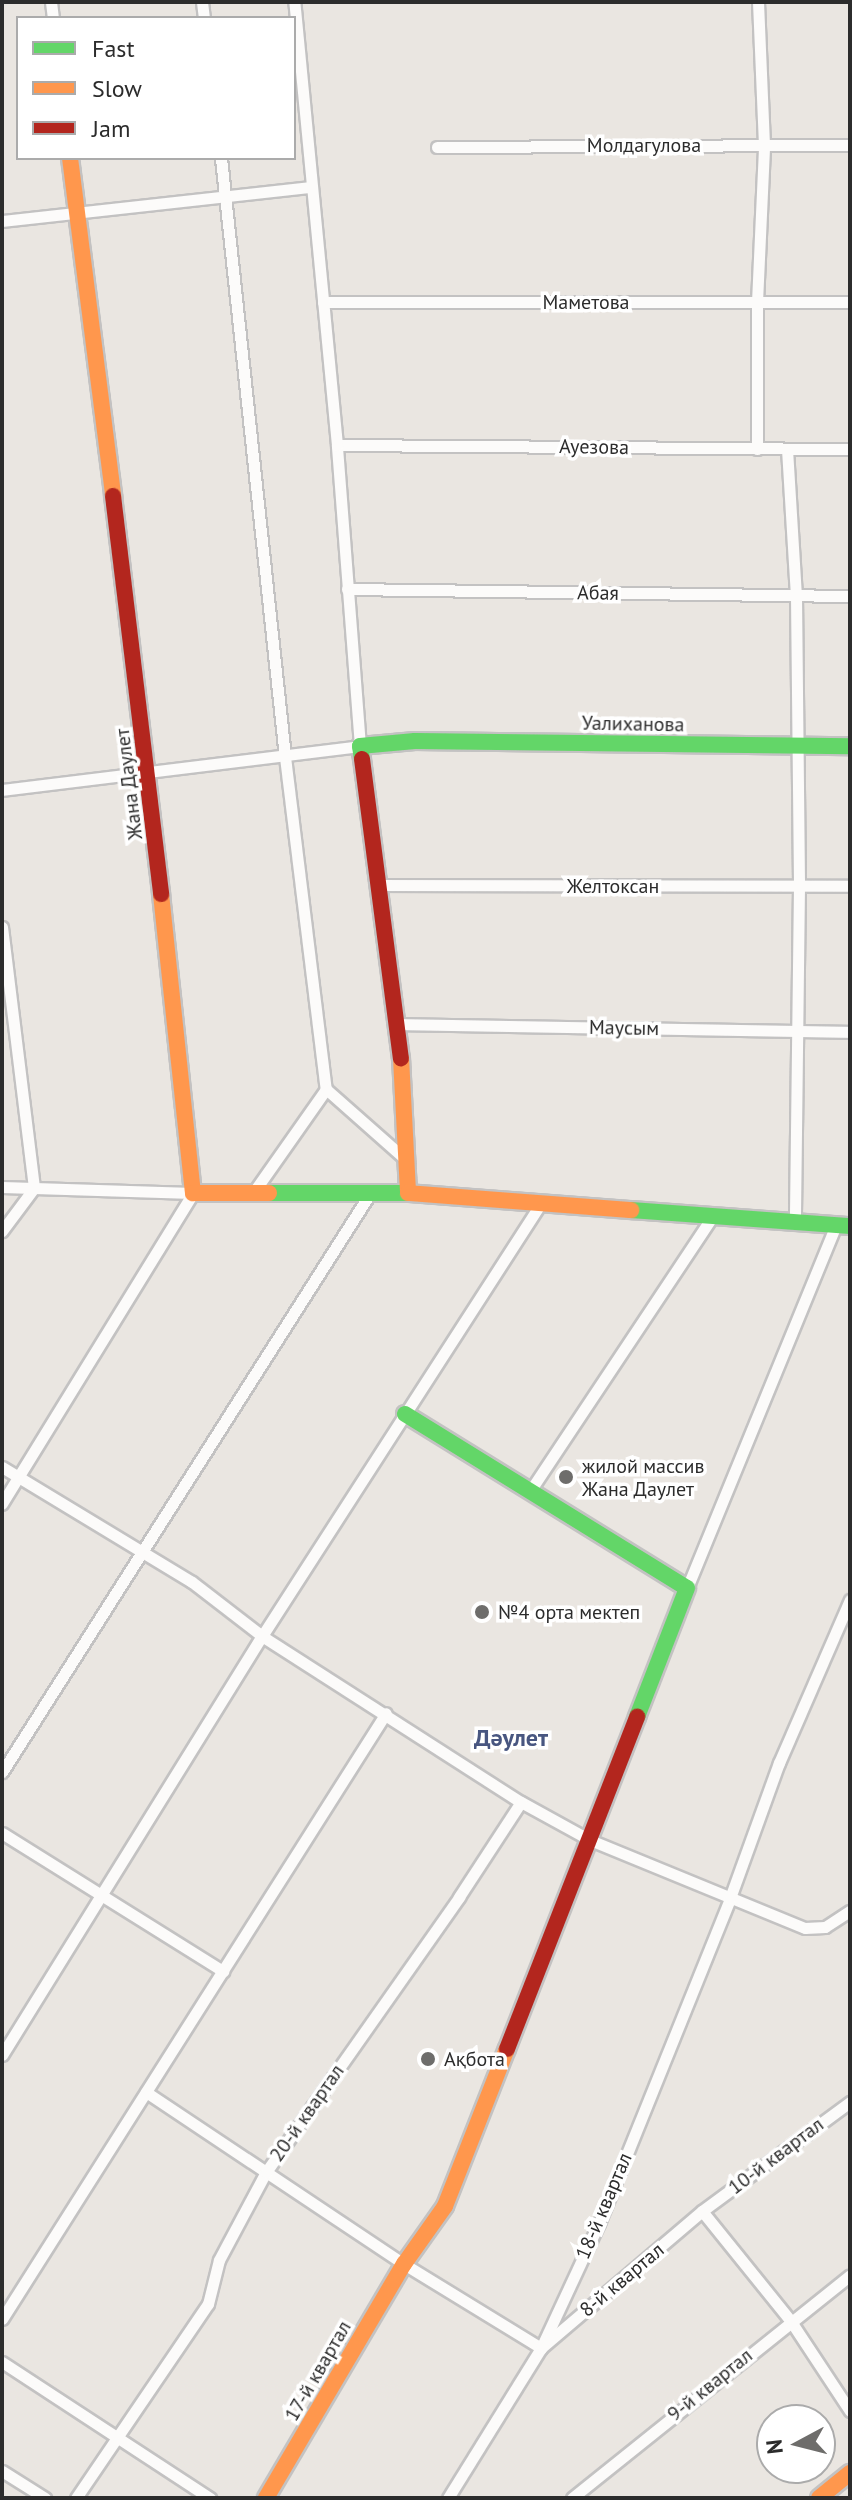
<!DOCTYPE html>
<meta charset="utf-8">
<style>
body{margin:0}
#map{position:relative;width:852px;height:2500px;overflow:hidden;background:#eae6e1;font-family:"PT Sans",sans-serif}
div>[style]{position:absolute}
.roads{filter:drop-shadow(2px 0 #c3c2c2) drop-shadow(-2px 0 #c3c2c2) drop-shadow(0 2px #c3c2c2) drop-shadow(0 -2px #c3c2c2)}
.street>*{height:11px;margin:-5.5px;padding:0 5.5px;transform-origin:5.5px;border-radius:5.5px;background:#fcfbfa}
.fast>*{height:16px;margin:-8px;padding:0 8px;transform-origin:8px;border-radius:8px;background:#63d668}
.slow>*{height:16px;margin:-8px;padding:0 8px;transform-origin:8px;border-radius:8px;background:#ff974d}
.jam>*{height:16px;margin:-8px;padding:0 8px;transform-origin:8px;border-radius:8px;background:#b3261e}
.dots>*{width:22px;height:22px;translate:-50% -50%;box-sizing:border-box;border:4px solid #fff;border-radius:50%}
span{translate:-50% -50%;white-space:nowrap;text-align:center;line-height:1.15;-webkit-text-stroke:7px #fff;paint-order:stroke}
.street-label{font-size:20px;color:#2c2c2c}
.poi-label{font-size:20px;color:#2c2c2c}
.left{translate:0 -50%;text-align:left}
.quarter-label{font-size:24px;color:#485680;font-weight:700}
.frame{position:absolute;inset:0;border:4px solid #2c2c2c;pointer-events:none}
.legend{position:absolute;left:16px;top:16px;width:280px;height:144px;box-sizing:border-box;background:#fff;border:2px solid #ababab;margin:0;padding:10px 14px;list-style:none;font-size:24px;color:#2c2c2c}
.legend li{display:flex;align-items:center;gap:16px;height:40px}
.legend b{width:40px;border:2px solid #ababab}
.north{position:absolute;left:756px;top:2404px;width:80px;height:80px;box-sizing:border-box;background:#fff;border:2px solid #ababab;border-radius:50%;rotate:263deg;font-size:22px;font-weight:700;line-height:32px;text-align:center;color:#2c2c2c}
.north::after{content:'';display:block;margin:auto;width:28px;height:36px;background:#6e6d6b;clip-path:polygon(50% 0,100% 100%,50% 72%,0 100%)}
</style>
<div id="map">
<div class="roads">
<div class="street">
<div style="left:51px;top:2px;width:16px;rotate:83deg"></div>
<div style="left:202px;top:2px;width:16px;rotate:83deg"></div>
<div style="left:437px;top:147px;width:413px;rotate:-0.3deg"></div>
<div style="left:221px;top:158px;width:602px;rotate:83.9deg"></div>
<div style="left:285px;top:757px;width:335px;rotate:83deg"></div>
<div style="left:326px;top:1089px;width:104px;rotate:41.5deg"></div>
<div style="left:2px;top:221px;width:310px;rotate:-6.3deg"></div>
<div style="left:323px;top:302px;width:527px"></div>
<div style="left:337px;top:445px;width:513px;rotate:0.45deg"></div>
<div style="left:757px;top:449px;width:147px;rotate:-90deg"></div>
<div style="left:757px;top:302px;width:157px;rotate:-87.4deg"></div>
<div style="left:764px;top:145px;width:143px;rotate:-92.4deg"></div>
<div style="left:787px;top:449px;width:147px;rotate:86.5deg"></div>
<div style="left:796px;top:596px;width:290px;rotate:89.4deg"></div>
<div style="left:799px;top:886px;width:336px;rotate:90.7deg"></div>
<div style="left:347px;top:589px;width:503px;rotate:0.8deg"></div>
<div style="left:2px;top:790px;width:361px;rotate:-7deg"></div>
<div style="left:360px;top:746px;width:302px;rotate:-94.4deg"></div>
<div style="left:337px;top:445px;width:445px;rotate:-95.5deg"></div>
<div style="left:377px;top:885px;width:473px;rotate:0.1deg"></div>
<div style="left:2px;top:927px;width:263px;rotate:83deg"></div>
<div style="left:34px;top:1188px;width:54px;rotate:126.7deg"></div>
<div style="left:399px;top:1024px;width:451px;rotate:1deg"></div>
<div style="left:2px;top:1187px;width:191px;rotate:1.8deg"></div>
<div style="left:193px;top:1193px;width:365px;rotate:121.6deg"></div>
<div style="left:253px;top:1193px;width:127px;rotate:-54.9deg"></div>
<div style="left:2px;top:1467px;width:222px;rotate:31.2deg"></div>
<div style="left:192px;top:1582px;width:88px;rotate:37.6deg"></div>
<div style="left:262px;top:1636px;width:308px;rotate:32.7deg"></div>
<div style="left:521px;top:1802px;width:79px;rotate:28.8deg"></div>
<div style="left:590px;top:1840px;width:232px;rotate:22.3deg"></div>
<div style="left:805px;top:1928px;width:20px;rotate:-3deg"></div>
<div style="left:825px;top:1927px;width:30px;rotate:-33deg"></div>
<div style="left:530px;top:1491px;width:330px;rotate:-56.4deg"></div>
<div style="left:687px;top:1588px;width:392px;rotate:-67.7deg"></div>
<div style="left:2px;top:1772px;width:687px;rotate:-57.54deg"></div>
<div style="left:2px;top:1833px;width:261px;rotate:32deg"></div>
<div style="left:2px;top:2055px;width:493px;rotate:-58.2deg"></div>
<div style="left:262px;top:1636px;width:515px;rotate:-57.2deg"></div>
<div style="left:146px;top:2092px;width:310px;rotate:33.7deg"></div>
<div style="left:404px;top:2264px;width:161px;rotate:31.5deg"></div>
<div style="left:541px;top:2348px;width:211px;rotate:-40.4deg"></div>
<div style="left:702px;top:2211px;width:184px;rotate:-36.4deg"></div>
<div style="left:702px;top:2211px;width:140px;rotate:51.1deg"></div>
<div style="left:790px;top:2320px;width:109px;rotate:56.6deg"></div>
<div style="left:2px;top:2319px;width:717px;rotate:-57.64deg"></div>
<div style="left:2px;top:2362px;width:249px;rotate:33.2deg"></div>
<div style="left:2px;top:2471px;width:51px;rotate:32.1deg"></div>
<div style="left:76px;top:2498px;width:235px;rotate:-55.8deg"></div>
<div style="left:208px;top:2304px;width:45px;rotate:-76deg"></div>
<div style="left:219px;top:2260px;width:100px;rotate:-61.9deg"></div>
<div style="left:266px;top:2172px;width:336px;rotate:-54.9deg"></div>
<div style="left:459px;top:1897px;width:113px;rotate:-56.9deg"></div>
<div style="left:448px;top:2498px;width:176px;rotate:-58.2deg"></div>
<div style="left:541px;top:2348px;width:138px;rotate:-65.1deg"></div>
<div style="left:599px;top:2223px;width:350px;rotate:-68deg"></div>
<div style="left:730px;top:1898px;width:144px;rotate:-70.1deg"></div>
<div style="left:779px;top:1763px;width:178px;rotate:-66.5deg"></div>
<div style="left:572px;top:2498px;width:356px;rotate:-38.7deg"></div>
</div>
<div class="fast">
<div style="left:362px;top:759px;width:13px;rotate:-99deg"></div>
<div style="left:360px;top:746px;width:55px;rotate:-5.2deg"></div>
<div style="left:415px;top:741px;width:435px;rotate:0.7deg"></div>
<div style="left:269px;top:1193px;width:139px"></div>
<div style="left:631px;top:1210px;width:220px;rotate:4.2deg"></div>
<div style="left:405px;top:1414px;width:331px;rotate:31.7deg"></div>
<div style="left:687px;top:1588px;width:138px;rotate:111.2deg"></div>
</div>
<div class="slow">
<div style="left:70px;top:158px;width:341px;rotate:82.7deg"></div>
<div style="left:161px;top:894px;width:301px;rotate:83.9deg"></div>
<div style="left:193px;top:1193px;width:76px"></div>
<div style="left:401px;top:1058px;width:135px;rotate:87deg"></div>
<div style="left:408px;top:1193px;width:224px;rotate:4.4deg"></div>
<div style="left:266px;top:2498px;width:272px;rotate:-59.5deg"></div>
<div style="left:404px;top:2264px;width:71px;rotate:-54.7deg"></div>
<div style="left:445px;top:2206px;width:169px;rotate:-68.5deg"></div>
<div style="left:819px;top:2498px;width:40px;rotate:-39deg"></div>
</div>
<div class="jam">
<div style="left:113px;top:496px;width:401px;rotate:83.1deg"></div>
<div style="left:362px;top:759px;width:302px;rotate:82.6deg"></div>
<div style="left:507px;top:2049px;width:357px;rotate:-68.6deg"></div>
</div>
</div>
<div class="dots">
<div style="left:566px;top:1477px;background:#6e6d6b"></div>
<div style="left:482px;top:1612px;background:#6e6d6b"></div>
<div style="left:428px;top:2059px;background:#6e6d6b"></div>
</div>
<div class="street-label">
<span style="left:644px;top:145px">Молдагулова</span>
<span style="left:586px;top:302px">Маметова</span>
<span style="left:594px;top:447px;rotate:1deg">Ауезова</span>
<span style="left:598px;top:593px;rotate:1deg">Абая</span>
<span style="left:633px;top:724px;rotate:1deg">Уалиханова</span>
<span style="left:129px;top:784px;rotate:-97deg">Жана Даулет</span>
<span style="left:613px;top:886px">Желтоксан</span>
<span style="left:624px;top:1028px;rotate:1deg">Маусым</span>
<span style="left:307px;top:2113px;rotate:-55deg">20-й квартал</span>
<span style="left:776px;top:2156px;rotate:-37deg">10-й квартал</span>
<span style="left:604px;top:2206px;rotate:-67deg">18-й квартал</span>
<span style="left:622px;top:2280px;rotate:-40deg">8-й квартал</span>
<span style="left:318px;top:2371px;rotate:-60deg">17-й квартал</span>
<span style="left:710px;top:2385px;rotate:-39deg">9-й квартал</span>
</div>
<div class="poi-label">
<span class="left" style="left:582px;top:1478px">жилой массив<br>Жана Даулет</span>
<span class="left" style="left:498px;top:1612px">№4 орта мектеп</span>
<span class="left" style="left:444px;top:2059px">Ақбота</span>
</div>
<div class="quarter-label">
<span style="left:511px;top:1738px">Дәулет</span>
</div>
<div class="frame"></div>
<ul class="legend">
<li><b style="height:10px;background:#63d668"></b>Fast</li>
<li><b style="height:10px;background:#ff974d"></b>Slow</li>
<li><b style="height:10px;background:#b3261e"></b>Jam</li>
</ul>
<div class="north">N</div>
</div>
